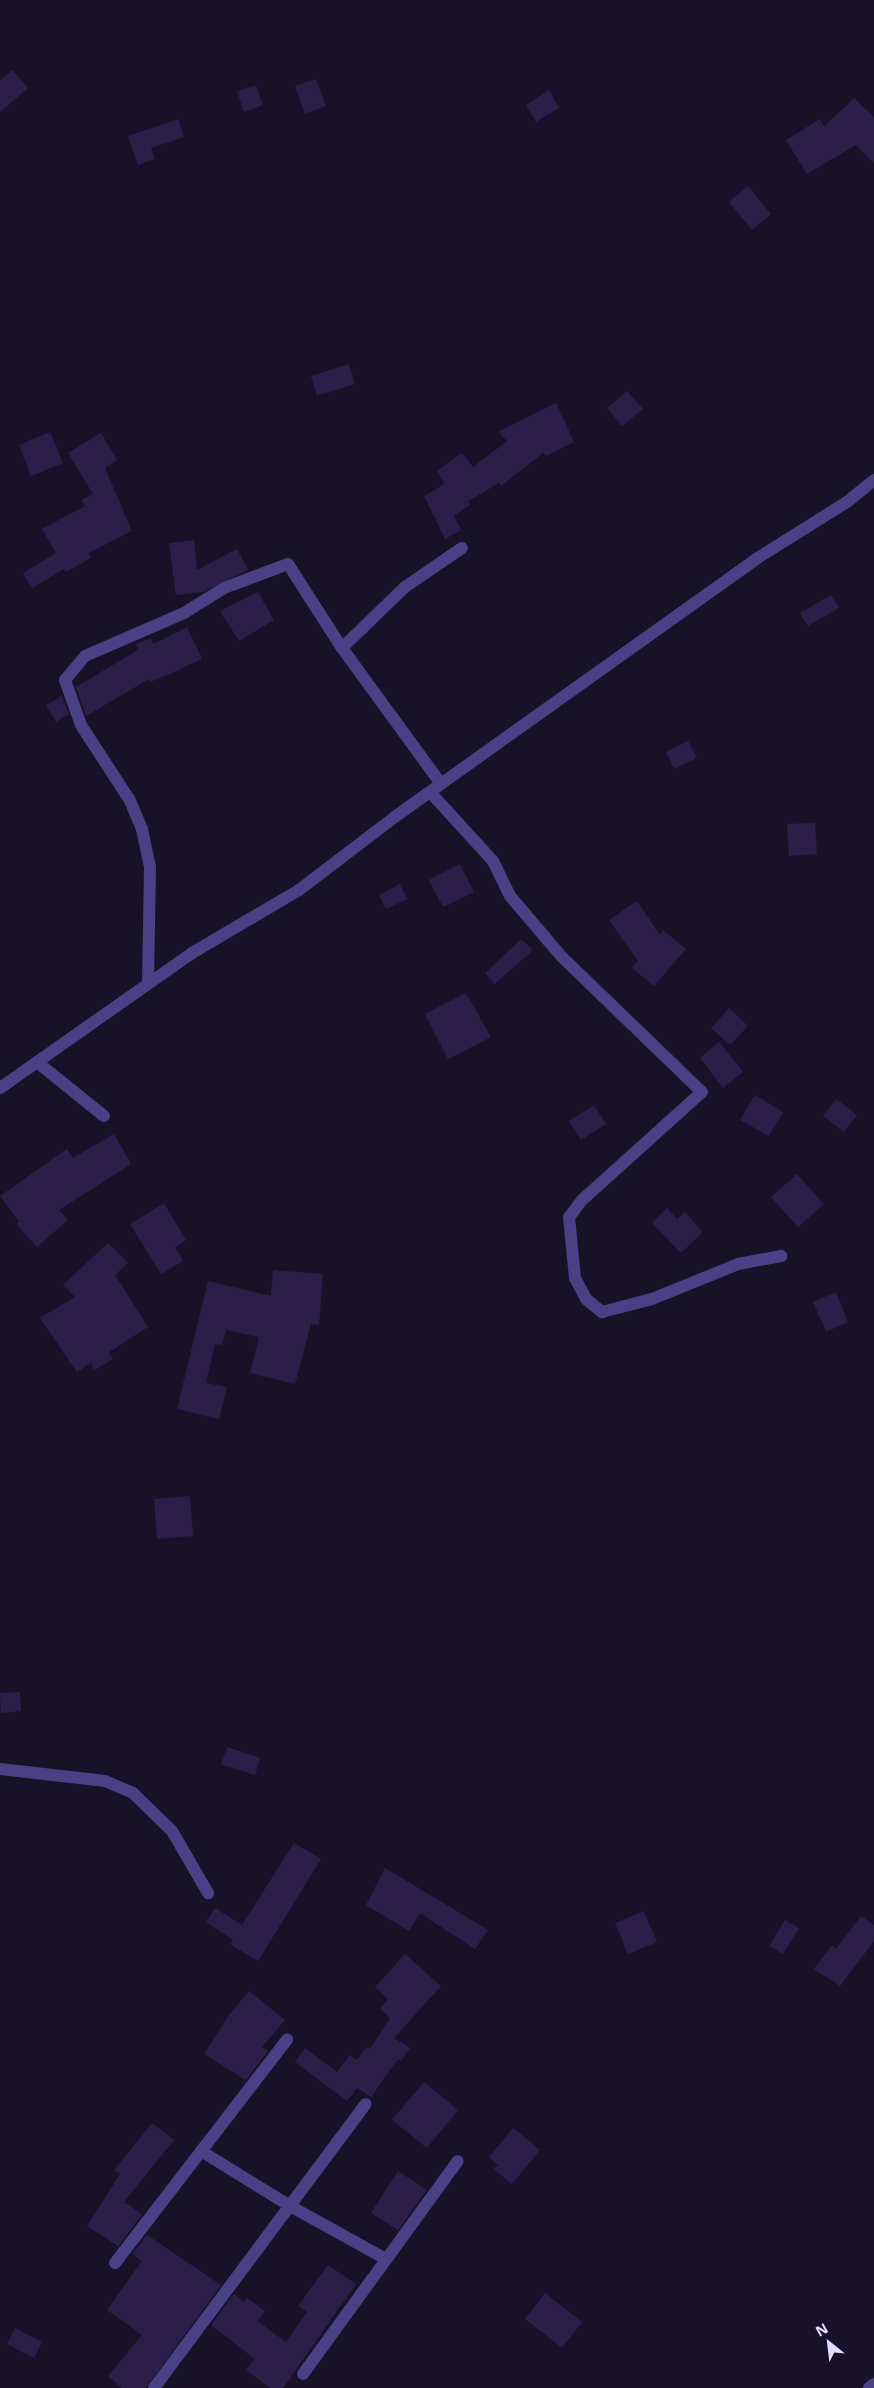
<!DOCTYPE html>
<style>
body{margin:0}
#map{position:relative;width:874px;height:2388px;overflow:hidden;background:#181229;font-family:"Noto Sans",sans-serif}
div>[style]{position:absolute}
.building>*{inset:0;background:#2b1f49}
.street>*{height:12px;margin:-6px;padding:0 6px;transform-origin:6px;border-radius:6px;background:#494085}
span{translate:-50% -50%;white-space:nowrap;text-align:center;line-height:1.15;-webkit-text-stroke:5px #181229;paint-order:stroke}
.north{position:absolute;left:804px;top:2318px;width:50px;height:50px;-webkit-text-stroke:4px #181229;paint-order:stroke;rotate:331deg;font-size:14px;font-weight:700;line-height:20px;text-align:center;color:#e2dbfd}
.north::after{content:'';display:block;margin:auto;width:18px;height:22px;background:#e2dbfd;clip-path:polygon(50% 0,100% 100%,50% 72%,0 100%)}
</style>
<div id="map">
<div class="building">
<div style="clip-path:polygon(13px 70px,28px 88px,0 112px,0 80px)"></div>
<div style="clip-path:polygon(316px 79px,326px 106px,305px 114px,295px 86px)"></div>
<div style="clip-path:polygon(256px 85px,263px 105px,244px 112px,237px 91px)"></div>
<div style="clip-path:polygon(549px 90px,559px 108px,536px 122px,526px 105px)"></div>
<div style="clip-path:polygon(854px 98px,874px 117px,874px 163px,856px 145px,807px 174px,786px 140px,820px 119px,824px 127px)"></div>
<div style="clip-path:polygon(178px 119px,184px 137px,151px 148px,155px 159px,138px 165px,128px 136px)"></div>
<div style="clip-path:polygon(748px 186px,771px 214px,752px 230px,729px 202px)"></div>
<div style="clip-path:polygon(349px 364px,355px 384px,317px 396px,311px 376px)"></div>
<div style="clip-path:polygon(627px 391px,643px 409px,622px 426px,607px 408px)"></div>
<div style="clip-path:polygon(556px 403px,574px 442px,546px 456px,544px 452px,501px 486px,499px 483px,468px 501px,470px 505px,454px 516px,461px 530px,445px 539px,424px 496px,445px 484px,437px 471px,462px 453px,473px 467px,507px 441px,498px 432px)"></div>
<div style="clip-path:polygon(50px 432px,63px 463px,31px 476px,19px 445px)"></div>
<div style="clip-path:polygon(101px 433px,117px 460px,105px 468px,132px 531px,89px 553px,91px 558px,66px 572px,64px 569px,32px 588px,23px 573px,56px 553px,42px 529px,85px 506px,82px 500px,93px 494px,68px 453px)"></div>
<div style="clip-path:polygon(194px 540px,197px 570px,237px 549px,248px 570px,203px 592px,176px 595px,169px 543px)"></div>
<div style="clip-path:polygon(258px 592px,274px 620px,239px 641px,220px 611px)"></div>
<div style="clip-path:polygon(831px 595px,839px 608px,808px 626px,800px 613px)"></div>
<div style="clip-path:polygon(187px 627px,202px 659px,170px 674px,150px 682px,149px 679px,86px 716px,76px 687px,138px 650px,136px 644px,151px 638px,153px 644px)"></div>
<div style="clip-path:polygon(62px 696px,69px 714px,56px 722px,46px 705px)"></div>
<div style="clip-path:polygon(688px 741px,697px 758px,674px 769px,666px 752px)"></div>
<div style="clip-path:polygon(815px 823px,817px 854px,789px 856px,787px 824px)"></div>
<div style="clip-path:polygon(460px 864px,474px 892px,443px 907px,429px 880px)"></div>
<div style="clip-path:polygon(400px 884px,407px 899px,386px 909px,379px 895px)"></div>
<div style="clip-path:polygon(637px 901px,660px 935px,663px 930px,686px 949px,654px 986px,632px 968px,638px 961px,609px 920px)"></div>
<div style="clip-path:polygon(521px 939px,533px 950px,495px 984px,485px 973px)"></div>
<div style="clip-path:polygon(466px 993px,491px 1037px,448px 1059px,425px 1014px)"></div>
<div style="clip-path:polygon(729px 1008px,748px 1026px,730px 1045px,711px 1028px)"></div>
<div style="clip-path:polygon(719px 1042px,743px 1072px,723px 1088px,700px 1058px)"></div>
<div style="clip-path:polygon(755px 1095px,783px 1112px,769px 1136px,740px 1120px)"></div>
<div style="clip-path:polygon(836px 1099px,857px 1115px,844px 1132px,823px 1116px)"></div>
<div style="clip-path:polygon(594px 1105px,606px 1124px,581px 1140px,569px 1121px)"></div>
<div style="clip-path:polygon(114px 1134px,131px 1164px,59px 1210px,68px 1220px,37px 1247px,16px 1224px,19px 1222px,0 1196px,67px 1149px,73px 1158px)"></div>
<div style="clip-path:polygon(797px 1174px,824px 1204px,798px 1227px,771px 1197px)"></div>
<div style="clip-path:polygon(164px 1203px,186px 1240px,175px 1247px,183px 1261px,161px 1274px,130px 1224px)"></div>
<div style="clip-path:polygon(667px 1208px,677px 1219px,685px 1212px,703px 1232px,681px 1253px,652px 1223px)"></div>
<div style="clip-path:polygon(108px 1243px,128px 1263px,115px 1275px,148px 1327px,109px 1352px,113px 1359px,94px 1370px,91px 1363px,77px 1372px,40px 1318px,75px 1297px,63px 1285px)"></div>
<div style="clip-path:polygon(273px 1270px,323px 1274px,319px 1325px,311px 1324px,295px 1384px,250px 1373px,259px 1337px,226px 1330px,222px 1345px,215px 1344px,206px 1383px,227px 1387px,219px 1419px,177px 1409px,208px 1281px,271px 1296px)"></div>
<div style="clip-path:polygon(836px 1292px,848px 1322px,826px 1332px,813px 1302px)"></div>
<div style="clip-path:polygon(190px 1496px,193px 1536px,157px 1539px,154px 1499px)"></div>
<div style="clip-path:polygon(20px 1692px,21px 1711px,1px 1713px,0 1693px)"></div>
<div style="clip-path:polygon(227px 1747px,260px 1758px,255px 1775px,221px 1764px)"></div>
<div style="clip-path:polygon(294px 1843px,321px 1859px,258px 1961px,230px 1944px,233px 1940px,206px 1922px,215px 1908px,242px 1925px)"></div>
<div style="clip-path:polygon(385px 1868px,488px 1930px,475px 1949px,420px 1913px,409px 1931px,366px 1905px)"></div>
<div style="clip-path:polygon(644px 1911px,657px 1942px,628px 1954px,615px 1923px)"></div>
<div style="clip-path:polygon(861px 1916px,874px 1925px,874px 1941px,840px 1986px,814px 1969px,832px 1945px,836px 1949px)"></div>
<div style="clip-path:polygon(785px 1920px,799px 1928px,783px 1954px,769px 1946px)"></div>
<div style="clip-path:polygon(405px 1954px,441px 1986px,394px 2038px,410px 2048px,401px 2061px,398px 2059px,371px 2097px,357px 2088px,347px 2101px,295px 2062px,305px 2048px,337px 2072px,350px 2055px,357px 2060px,367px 2047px,370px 2049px,390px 2018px,380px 2009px,388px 1999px,375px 1987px)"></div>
<div style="clip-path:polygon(249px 1991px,285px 2020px,262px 2047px,268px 2051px,246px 2080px,204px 2054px,229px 2015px)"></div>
<div style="clip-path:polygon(424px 2082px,458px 2110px,427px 2148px,392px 2120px)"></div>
<div style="clip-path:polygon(152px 2123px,174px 2140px,124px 2202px,142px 2214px,118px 2246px,87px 2226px,120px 2174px,114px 2170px)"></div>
<div style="clip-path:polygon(513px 2128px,540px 2150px,512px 2184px,494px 2169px,498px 2165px,489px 2157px)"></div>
<div style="clip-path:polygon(398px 2171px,427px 2190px,398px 2230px,371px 2213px)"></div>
<div style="clip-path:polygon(147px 2235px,221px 2285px,146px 2388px,122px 2388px,108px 2376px,142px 2335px,107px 2310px,142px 2261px,132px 2254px)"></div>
<div style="clip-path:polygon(328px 2265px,356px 2284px,283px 2388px,270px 2388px,246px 2370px,255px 2359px,211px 2325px,234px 2294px,244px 2302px,247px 2298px,265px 2311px,257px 2321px,286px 2342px,307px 2312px,298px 2306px)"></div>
<div style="clip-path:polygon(545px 2293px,582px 2322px,562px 2348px,525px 2319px)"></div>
<div style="clip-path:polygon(15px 2328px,42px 2342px,34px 2358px,7px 2344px)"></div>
</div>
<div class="street">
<div style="left:342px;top:648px;width:88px;rotate:-44.1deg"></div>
<div style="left:405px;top:587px;width:69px;rotate:-34.4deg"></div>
<div style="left:430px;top:792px;width:93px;rotate:47.6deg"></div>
<div style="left:493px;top:861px;width:39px;rotate:64deg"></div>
<div style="left:510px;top:896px;width:80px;rotate:49.6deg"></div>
<div style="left:562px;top:957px;width:194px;rotate:44deg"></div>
<div style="left:702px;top:1092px;width:161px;rotate:138deg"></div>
<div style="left:582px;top:1200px;width:21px;rotate:127deg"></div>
<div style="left:569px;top:1217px;width:61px;rotate:84.4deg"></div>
<div style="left:575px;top:1278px;width:24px;rotate:62deg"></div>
<div style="left:586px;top:1299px;width:21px;rotate:39deg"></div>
<div style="left:602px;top:1312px;width:52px;rotate:-14.6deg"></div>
<div style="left:652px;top:1299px;width:93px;rotate:-22.1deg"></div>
<div style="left:738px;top:1264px;width:44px;rotate:-10.5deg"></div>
<div style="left:148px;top:983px;width:116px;rotate:-89deg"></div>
<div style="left:150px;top:867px;width:39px;rotate:-102deg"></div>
<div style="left:142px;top:829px;width:33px;rotate:-113deg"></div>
<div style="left:129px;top:799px;width:88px;rotate:-123deg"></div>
<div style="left:81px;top:725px;width:48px;rotate:-109.6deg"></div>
<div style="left:65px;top:680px;width:31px;rotate:-50deg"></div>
<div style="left:85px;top:656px;width:108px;rotate:-23.5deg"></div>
<div style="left:184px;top:613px;width:47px;rotate:-32deg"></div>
<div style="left:224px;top:588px;width:68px;rotate:-20.6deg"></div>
<div style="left:288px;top:564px;width:100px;rotate:57.3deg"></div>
<div style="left:342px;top:648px;width:168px;rotate:53.9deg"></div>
<div style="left:37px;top:1062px;width:86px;rotate:38.9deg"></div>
<div style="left:0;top:1088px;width:235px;rotate:-35.1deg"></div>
<div style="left:192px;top:953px;width:124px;rotate:-30.5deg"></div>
<div style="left:299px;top:890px;width:122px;rotate:-37.3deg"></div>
<div style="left:396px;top:816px;width:442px;rotate:-35.5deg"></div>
<div style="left:756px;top:559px;width:107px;rotate:-32.1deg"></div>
<div style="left:847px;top:502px;width:35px;rotate:-39deg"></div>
<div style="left:0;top:1769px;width:106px;rotate:6.5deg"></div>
<div style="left:105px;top:1781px;width:30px;rotate:23deg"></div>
<div style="left:133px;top:1793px;width:54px;rotate:44.3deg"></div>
<div style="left:172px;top:1831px;width:72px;rotate:59.9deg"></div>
<div style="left:201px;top:2151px;width:105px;rotate:31.7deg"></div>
<div style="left:290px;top:2206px;width:110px;rotate:28.9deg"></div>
<div style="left:115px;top:2263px;width:282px;rotate:-52.4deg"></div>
<div style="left:303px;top:2374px;width:263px;rotate:-54deg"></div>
<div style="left:154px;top:2388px;width:354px;rotate:-53.3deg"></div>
<div style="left:869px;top:2388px;width:6px;rotate:-39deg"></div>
</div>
<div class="north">N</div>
</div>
